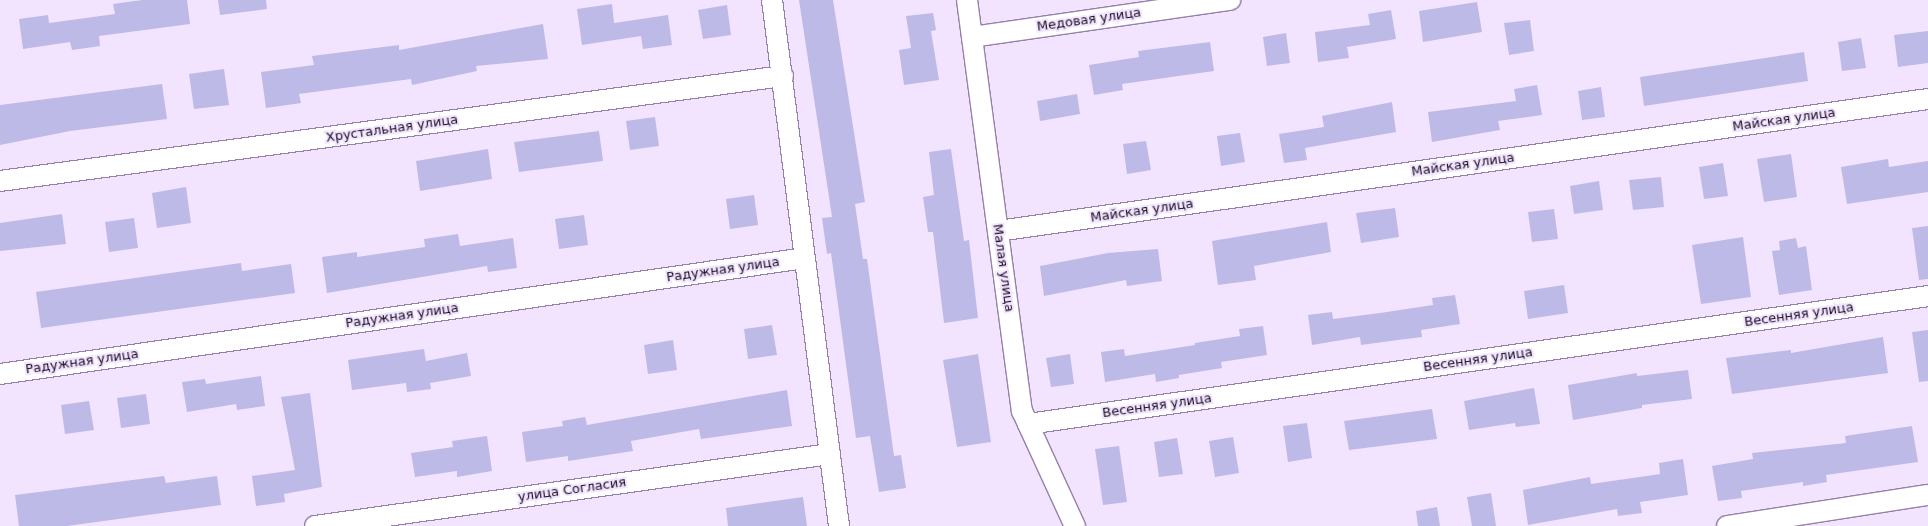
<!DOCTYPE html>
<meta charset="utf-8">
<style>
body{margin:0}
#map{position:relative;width:1928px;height:526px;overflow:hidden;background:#f2e4ff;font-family:"DejaVu Sans",sans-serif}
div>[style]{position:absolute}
.building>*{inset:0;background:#bebae7}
.roads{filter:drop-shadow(1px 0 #9580a8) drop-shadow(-1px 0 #9580a8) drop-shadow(0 1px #9580a8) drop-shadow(0 -1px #9580a8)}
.street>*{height:20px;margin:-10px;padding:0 10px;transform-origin:10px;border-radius:10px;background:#fff}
span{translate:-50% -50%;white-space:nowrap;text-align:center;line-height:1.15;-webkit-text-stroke:4px #f2e4ff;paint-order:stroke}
.street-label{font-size:13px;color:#19101f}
</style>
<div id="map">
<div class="building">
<div style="clip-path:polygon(142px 0,187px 0,190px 24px,99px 36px,100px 46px,72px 50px,70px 42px,23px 49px,19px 19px,48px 15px,49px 23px,115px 14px,113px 4px)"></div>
<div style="clip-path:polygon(218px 0,266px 0,267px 9px,220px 15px)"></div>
<div style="clip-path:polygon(799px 0,833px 0,865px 202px,855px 204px,863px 259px,867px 259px,894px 456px,901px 455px,906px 488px,879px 492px,870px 436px,856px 438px,831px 253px,827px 254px,822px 218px,832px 217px)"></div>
<div style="clip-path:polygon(1477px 2px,1482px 32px,1423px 42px,1419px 11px)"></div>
<div style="clip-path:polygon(612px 4px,614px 23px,668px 15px,672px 45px,643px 49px,641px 36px,582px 45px,577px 9px)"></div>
<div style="clip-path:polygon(727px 5px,731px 35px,703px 39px,698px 10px)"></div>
<div style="clip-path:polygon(1391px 10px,1396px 39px,1347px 47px,1349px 58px,1318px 62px,1315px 32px,1370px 25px,1368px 14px)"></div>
<div style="clip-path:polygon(933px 13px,936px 30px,931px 31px,939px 80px,904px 85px,899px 50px,911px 48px,906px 16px)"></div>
<div style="clip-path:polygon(1530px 20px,1534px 51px,1509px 55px,1504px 23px)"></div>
<div style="clip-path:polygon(543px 24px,548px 59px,476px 66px,477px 71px,412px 85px,411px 79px,299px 94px,301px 103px,266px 108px,261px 72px,314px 65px,312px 56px,399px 45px,399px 50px)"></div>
<div style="clip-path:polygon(1928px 31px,1928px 63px,1898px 67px,1894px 35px)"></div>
<div style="clip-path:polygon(1286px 33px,1290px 63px,1267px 66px,1263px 37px)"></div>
<div style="clip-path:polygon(1861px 38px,1866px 68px,1842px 71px,1838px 42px)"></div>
<div style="clip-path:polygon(1210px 42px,1214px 71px,1122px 84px,1123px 90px,1094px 95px,1089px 65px,1139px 57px,1138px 51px)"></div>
<div style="clip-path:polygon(1804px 52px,1808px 81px,1644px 106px,1640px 77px)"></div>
<div style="clip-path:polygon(224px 69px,229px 105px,194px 109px,189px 74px)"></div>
<div style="clip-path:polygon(162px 84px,167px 119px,70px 131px,0 145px,0 105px)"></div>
<div style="clip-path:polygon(1537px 85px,1542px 115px,1498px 121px,1500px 130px,1432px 142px,1428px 112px,1516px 101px,1514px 89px)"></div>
<div style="clip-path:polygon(1601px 87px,1605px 117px,1582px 120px,1578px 91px)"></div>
<div style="clip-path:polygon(1077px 94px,1080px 114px,1040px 121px,1037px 101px)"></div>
<div style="clip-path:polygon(1392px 102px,1396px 132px,1305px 148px,1307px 160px,1284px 163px,1279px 134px,1324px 127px,1322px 116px)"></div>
<div style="clip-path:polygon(655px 117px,659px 146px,630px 150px,626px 121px)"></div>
<div style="clip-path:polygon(599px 131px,603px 161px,519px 172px,514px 142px)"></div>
<div style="clip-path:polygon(1240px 133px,1245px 162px,1221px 166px,1217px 136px)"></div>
<div style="clip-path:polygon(1146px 141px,1151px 170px,1127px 174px,1123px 144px)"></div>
<div style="clip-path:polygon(488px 149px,492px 179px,420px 191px,416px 161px)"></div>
<div style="clip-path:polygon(951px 149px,964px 241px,969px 240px,978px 318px,944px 323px,933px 232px,928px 232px,923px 197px,934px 195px,929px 152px)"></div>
<div style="clip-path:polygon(1791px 154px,1797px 197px,1764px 202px,1757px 159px)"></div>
<div style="clip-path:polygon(1888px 159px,1889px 167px,1928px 161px,1928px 192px,1847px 204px,1841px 167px)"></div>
<div style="clip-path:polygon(1723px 163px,1728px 196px,1704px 199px,1699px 167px)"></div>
<div style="clip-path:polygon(1661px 177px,1664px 207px,1633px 210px,1629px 180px)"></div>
<div style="clip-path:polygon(1599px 181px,1603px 210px,1574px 214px,1570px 186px)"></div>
<div style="clip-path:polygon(186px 187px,191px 223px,157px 228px,152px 193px)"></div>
<div style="clip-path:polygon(754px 195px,758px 225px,730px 229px,726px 199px)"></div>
<div style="clip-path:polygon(1395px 208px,1399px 237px,1361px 243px,1356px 213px)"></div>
<div style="clip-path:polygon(1554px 209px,1558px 239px,1532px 242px,1528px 212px)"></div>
<div style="clip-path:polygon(62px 214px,66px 244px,0 251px,0 223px)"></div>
<div style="clip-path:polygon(584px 215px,588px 245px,559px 249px,555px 219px)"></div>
<div style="clip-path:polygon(134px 218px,138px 248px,109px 252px,105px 222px)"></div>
<div style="clip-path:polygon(1327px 222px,1331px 252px,1254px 266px,1256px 280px,1218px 285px,1212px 241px)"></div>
<div style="clip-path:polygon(1928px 226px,1928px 279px,1919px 280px,1912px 228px)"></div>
<div style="clip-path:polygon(458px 234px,460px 246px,513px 238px,517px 268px,488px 272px,487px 266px,327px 293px,322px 257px,357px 252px,357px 257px,425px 247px,424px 239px)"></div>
<div style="clip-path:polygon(1743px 237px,1751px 297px,1701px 304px,1692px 245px)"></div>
<div style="clip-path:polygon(1796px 238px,1798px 248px,1806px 246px,1812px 290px,1779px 295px,1772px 251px,1780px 250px,1779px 241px)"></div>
<div style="clip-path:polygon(1158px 249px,1162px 281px,1127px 286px,1126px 280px,1044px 296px,1040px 266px,1108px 253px)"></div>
<div style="clip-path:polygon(241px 263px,242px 271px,291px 264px,295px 293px,41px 328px,36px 292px)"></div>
<div style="clip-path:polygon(1564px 285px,1568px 313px,1528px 319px,1524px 291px)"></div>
<div style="clip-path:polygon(1455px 295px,1460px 324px,1421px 330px,1422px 337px,1398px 340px,1361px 345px,1360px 337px,1312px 345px,1308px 315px,1332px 312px,1333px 319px,1380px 313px,1433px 305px,1432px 298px)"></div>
<div style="clip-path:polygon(772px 325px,777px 355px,748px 359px,744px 329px)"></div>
<div style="clip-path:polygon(1263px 326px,1267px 355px,1221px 362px,1222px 368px,1179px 375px,1179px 378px,1156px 382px,1155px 374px,1105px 382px,1101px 352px,1124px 349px,1125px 356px,1195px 345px,1195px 343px,1240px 336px,1239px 329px)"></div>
<div style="clip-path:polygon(1928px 330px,1928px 381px,1919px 382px,1912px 332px)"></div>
<div style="clip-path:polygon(1883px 337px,1888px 373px,1732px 394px,1726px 358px,1791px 350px,1791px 353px)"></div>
<div style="clip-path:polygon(673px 340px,677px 370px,648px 374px,644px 345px)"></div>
<div style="clip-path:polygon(424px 349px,426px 361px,467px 353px,471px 376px,430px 383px,431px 389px,407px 392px,406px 383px,352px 390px,348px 360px)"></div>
<div style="clip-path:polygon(978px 354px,991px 442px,957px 447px,943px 360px)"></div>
<div style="clip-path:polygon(1070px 354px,1074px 384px,1051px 387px,1046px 358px)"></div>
<div style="clip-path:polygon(1688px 370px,1692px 399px,1642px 405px,1642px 408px,1573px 420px,1568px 385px,1637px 373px,1637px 376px)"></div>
<div style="clip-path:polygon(261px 376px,265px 406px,237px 410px,236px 404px,187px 412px,182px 382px,205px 379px,206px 384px)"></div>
<div style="clip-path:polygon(1534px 388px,1540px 424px,1516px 427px,1515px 423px,1469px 430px,1464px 401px)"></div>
<div style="clip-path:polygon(787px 390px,792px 426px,701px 439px,699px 429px,631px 441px,633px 451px,568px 461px,568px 456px,526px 462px,522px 432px,563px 426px,562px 421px,585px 417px,587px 425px)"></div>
<div style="clip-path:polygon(310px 393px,322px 487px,284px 494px,285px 502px,256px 506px,252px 476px,295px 470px,281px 397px)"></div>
<div style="clip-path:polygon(146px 394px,150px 424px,121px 428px,117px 398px)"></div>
<div style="clip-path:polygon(89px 401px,94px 430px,65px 434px,61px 405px)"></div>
<div style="clip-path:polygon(1432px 409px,1437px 439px,1349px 450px,1344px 421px)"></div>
<div style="clip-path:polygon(1307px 423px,1312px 458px,1288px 462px,1283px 426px)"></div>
<div style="clip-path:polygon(1912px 426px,1918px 462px,1826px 475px,1827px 482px,1803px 486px,1803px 482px,1741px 491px,1742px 498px,1718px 501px,1712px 466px,1753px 459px,1752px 453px,1846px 443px,1845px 436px)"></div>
<div style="clip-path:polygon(487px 436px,492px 471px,457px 477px,457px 471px,415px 477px,411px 453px,453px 447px,452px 441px)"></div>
<div style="clip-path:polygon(1233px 437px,1239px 473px,1215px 477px,1209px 441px)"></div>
<div style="clip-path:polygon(1177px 438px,1183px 474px,1159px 477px,1154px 442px)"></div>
<div style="clip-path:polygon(1119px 446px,1127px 502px,1103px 505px,1095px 449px)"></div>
<div style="clip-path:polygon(1683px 459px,1688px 495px,1640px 502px,1642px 513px,1618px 516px,1617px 509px,1528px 525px,1523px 490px,1590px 477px,1591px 484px,1660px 474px,1659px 463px)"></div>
<div style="clip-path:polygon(164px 476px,166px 483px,217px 476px,221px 505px,67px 526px,19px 526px,15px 495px)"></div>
<div style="clip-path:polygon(1491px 493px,1496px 526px,1472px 526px,1467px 497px)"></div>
<div style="clip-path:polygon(803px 497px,807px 526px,728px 526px,726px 508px)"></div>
<div style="clip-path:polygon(1437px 507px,1440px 526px,1418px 526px,1416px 511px)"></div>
</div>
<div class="roads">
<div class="street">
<div style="left:772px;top:0;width:530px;rotate:82.74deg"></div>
<div style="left:967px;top:0;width:415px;rotate:82.4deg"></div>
<div style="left:1022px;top:411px;width:127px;rotate:65.3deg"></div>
<div style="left:972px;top:37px;width:261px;rotate:-8.2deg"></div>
<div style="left:0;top:181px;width:790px;rotate:-7.64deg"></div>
<div style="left:998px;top:231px;width:939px;rotate:-8.08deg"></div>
<div style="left:0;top:374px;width:813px;rotate:-8.2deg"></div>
<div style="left:1028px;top:424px;width:909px;rotate:-8.09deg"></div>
<div style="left:315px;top:526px;width:520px;rotate:-7.96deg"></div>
<div style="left:1727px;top:526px;width:203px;rotate:-8.8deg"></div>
</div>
</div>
<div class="street-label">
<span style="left:1089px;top:20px;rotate:-8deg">Медовая улица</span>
<span style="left:1784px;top:120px;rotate:-8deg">Майская улица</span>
<span style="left:392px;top:129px;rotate:-8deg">Хрустальная улица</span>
<span style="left:1463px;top:165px;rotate:-8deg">Майская улица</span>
<span style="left:1142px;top:211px;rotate:-8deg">Майская улица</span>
<span style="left:1003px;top:268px;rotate:82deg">Малая улица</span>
<span style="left:723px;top:270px;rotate:-8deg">Радужная улица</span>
<span style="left:1799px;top:315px;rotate:-8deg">Весенняя улица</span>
<span style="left:402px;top:316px;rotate:-8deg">Радужная улица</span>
<span style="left:1478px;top:360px;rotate:-8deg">Весенняя улица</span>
<span style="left:82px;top:362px;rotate:-8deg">Радужная улица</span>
<span style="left:1157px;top:406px;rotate:-8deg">Весенняя улица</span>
<span style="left:572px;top:490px;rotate:-8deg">улица Согласия</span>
</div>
</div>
